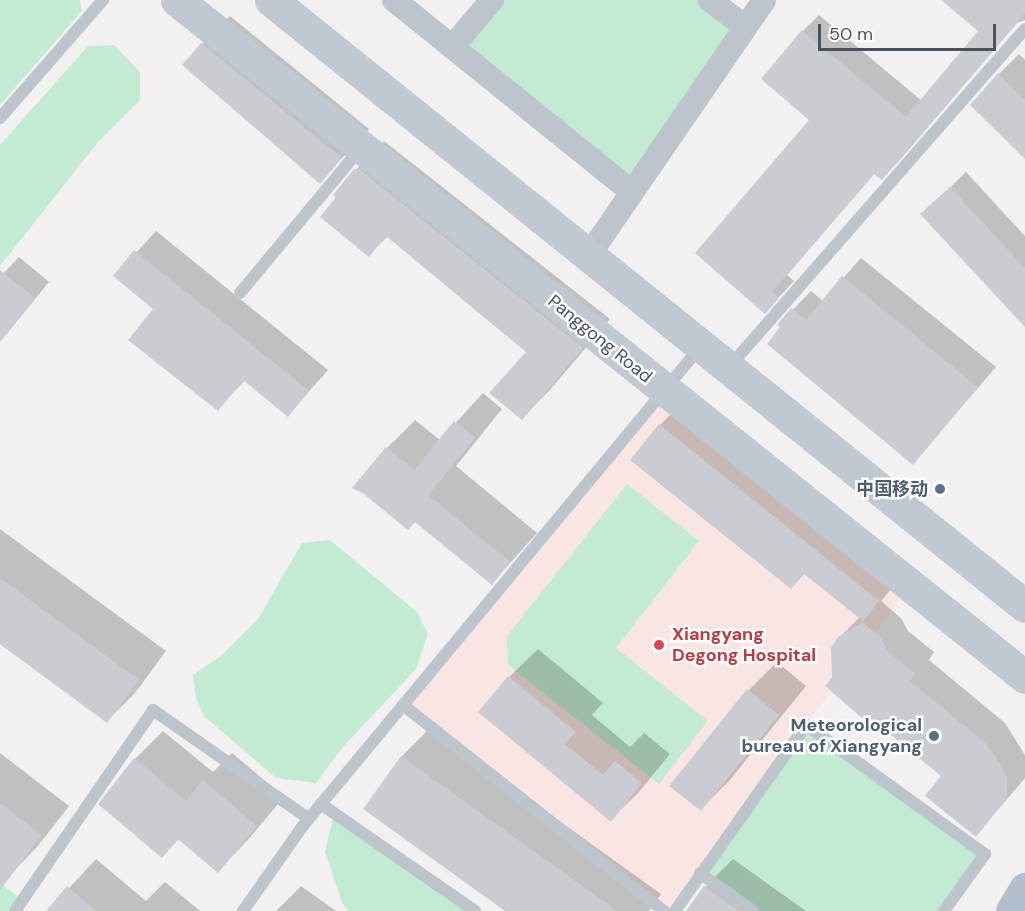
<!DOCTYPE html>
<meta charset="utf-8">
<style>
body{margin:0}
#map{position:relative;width:1025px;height:911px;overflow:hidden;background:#f2f0f0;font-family:"DM Sans","Noto Sans SC",sans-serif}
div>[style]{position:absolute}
.medical>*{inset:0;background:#f9e6e4}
.green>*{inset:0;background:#c3ebd4}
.shadow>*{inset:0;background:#0003}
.building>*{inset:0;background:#cbccd2}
.lane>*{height:12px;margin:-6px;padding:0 6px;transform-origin:6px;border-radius:6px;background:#bdc4cb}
.street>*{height:24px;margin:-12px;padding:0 12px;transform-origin:12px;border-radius:12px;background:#bdc4cb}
.secondary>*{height:33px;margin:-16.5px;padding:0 16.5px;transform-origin:16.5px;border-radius:16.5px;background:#c0c8d2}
.primary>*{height:33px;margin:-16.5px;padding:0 16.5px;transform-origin:16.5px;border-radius:16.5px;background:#b3bfcc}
.dots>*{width:16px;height:16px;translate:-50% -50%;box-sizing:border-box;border:3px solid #fff;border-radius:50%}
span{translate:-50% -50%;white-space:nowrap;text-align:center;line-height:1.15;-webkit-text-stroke:5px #fff;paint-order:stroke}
.street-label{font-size:18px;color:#4a535c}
.service-label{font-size:18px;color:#4e5e75;font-weight:700}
.right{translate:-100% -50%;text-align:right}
.health-label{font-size:18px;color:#be3a42;font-weight:700}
.left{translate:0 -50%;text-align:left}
.scale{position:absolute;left:818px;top:24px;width:178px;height:27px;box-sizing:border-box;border:3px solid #4a535c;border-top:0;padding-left:8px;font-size:18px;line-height:21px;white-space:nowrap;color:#4a535c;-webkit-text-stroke:4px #fff;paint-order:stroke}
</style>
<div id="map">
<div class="medical">
<div style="clip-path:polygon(664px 390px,911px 585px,806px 725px,675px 911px,664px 911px,403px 705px)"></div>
</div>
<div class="green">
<div style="clip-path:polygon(0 0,80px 0,82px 11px,0 105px)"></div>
<div style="clip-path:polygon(492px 0,710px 0,745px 27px,632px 192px,452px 47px)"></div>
<div style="clip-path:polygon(114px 45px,140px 72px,140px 100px,98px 142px,0 266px,0 145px,88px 46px)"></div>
<div style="clip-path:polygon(627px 484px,699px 541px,616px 648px,708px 721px,659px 784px,508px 665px,507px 636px)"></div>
<div style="clip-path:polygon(330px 540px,417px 612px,428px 634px,416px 669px,342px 748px,316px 783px,276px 778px,205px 717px,196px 698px,193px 675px,221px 656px,258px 619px,302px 543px)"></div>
<div style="clip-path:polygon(806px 725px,985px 854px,944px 911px,753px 911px,700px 873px)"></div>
<div style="clip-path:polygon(334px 813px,475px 911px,348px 911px,342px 902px,325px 852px)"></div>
<div style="clip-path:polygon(0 883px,23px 900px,15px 911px,0 911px)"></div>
</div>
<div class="shadow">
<div style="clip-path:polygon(944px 0,1025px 0,1025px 20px,1017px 23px,898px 162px,882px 178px,875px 173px,787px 275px,794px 281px,765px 312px,812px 120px,803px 31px,819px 15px,922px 101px,980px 31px)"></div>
<div style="clip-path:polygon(230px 16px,369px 129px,320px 182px,202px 44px)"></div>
<div style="clip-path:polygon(1019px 54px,1025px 60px,1025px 157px,999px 74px)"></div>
<div style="clip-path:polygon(384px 141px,610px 319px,550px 390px,522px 418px,528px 352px,388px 236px,369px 255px,338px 197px,356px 170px)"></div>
<div style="clip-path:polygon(966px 172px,1025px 236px,1025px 325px,938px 199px)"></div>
<div style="clip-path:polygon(156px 231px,328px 370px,288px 415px,245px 380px,218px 409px,155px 308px,115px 276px)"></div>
<div style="clip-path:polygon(19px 257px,49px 282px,0 342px,0 277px)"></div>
<div style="clip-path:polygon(861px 258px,996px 367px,913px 463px,779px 324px,811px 291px,823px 301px)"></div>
<div style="clip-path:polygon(483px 393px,502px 409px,456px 466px,537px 533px,492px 583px,387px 448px,415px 420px,440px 440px)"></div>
<div style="clip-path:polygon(688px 397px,906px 572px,881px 601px,901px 618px,908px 631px,934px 652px,929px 660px,1005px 723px,1025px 755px,1025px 778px,976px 835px,943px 775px,834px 678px,839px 638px,860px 617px,805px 573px,791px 587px,660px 425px)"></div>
<div style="clip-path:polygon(0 529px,166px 651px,135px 693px,107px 721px,0 642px)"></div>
<div style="clip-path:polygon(538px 649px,603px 703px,592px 715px,630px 747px,644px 733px,670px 754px,639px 792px,610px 820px,509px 677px)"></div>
<div style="clip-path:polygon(777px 662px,806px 686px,729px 781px,701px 809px,671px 786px,749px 690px)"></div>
<div style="clip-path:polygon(430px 728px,661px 894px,649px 911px,508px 911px,365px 808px,402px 756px)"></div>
<div style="clip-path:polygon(163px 731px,213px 772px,232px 753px,284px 797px,246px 842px,218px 871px,180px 838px,162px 856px,135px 759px)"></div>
<div style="clip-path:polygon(0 753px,69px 806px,37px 847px,9px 876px,0 869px)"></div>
<div style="clip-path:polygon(96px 859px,146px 901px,165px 882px,200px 911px,48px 911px)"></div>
<div style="clip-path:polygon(733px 859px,806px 911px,702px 911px,705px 887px)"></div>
<div style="clip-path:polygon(301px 886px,336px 911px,276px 911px)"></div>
</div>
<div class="building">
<div style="clip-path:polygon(941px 0,1025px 0,1025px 13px,882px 180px,874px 174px,772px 292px,779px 298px,765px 314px,695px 253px,809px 120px,761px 79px,802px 30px,906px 117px,978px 31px)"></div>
<div style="clip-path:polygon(201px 43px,342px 158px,320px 184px,182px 65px)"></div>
<div style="clip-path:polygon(998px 73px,1025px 100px,1025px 159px,970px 105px)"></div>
<div style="clip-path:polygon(354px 169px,359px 169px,583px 348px,522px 420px,489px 393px,526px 352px,386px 236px,369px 257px,320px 217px,336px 197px,333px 195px)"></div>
<div style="clip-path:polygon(950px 187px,1025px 268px,1025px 327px,920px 214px)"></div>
<div style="clip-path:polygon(134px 250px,309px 391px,288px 417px,243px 380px,218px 411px,128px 340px,153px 309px,113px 276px)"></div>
<div style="clip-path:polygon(0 270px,35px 298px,0 341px)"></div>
<div style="clip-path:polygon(842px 276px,978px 387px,913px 465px,767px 344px,780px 327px,777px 325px,791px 308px,806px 320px)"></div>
<div style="clip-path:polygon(454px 421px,475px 438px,428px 495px,510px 562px,492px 585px,415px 522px,408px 530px,364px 494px,352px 488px,386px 447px,414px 470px)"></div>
<div style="clip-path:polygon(659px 424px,879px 601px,863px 621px,804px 574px,791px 589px,630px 460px)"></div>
<div style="clip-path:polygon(0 578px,139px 680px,107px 723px,0 644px)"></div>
<div style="clip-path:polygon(862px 622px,881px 638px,888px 651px,915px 674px,910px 681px,985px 743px,1001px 765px,1007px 778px,1007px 798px,976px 837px,925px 796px,941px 776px,868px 716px,862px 718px,825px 686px,832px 678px,831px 648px,838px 637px)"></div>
<div style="clip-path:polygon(508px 676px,576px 732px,565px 744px,603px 775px,615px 761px,642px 783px,611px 822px,478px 712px)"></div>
<div style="clip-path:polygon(747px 689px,779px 715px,701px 811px,669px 786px)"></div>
<div style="clip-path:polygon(401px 756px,617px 911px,505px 911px,363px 809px)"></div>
<div style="clip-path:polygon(134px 758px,186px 801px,203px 780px,257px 826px,218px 873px,178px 839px,162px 858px,98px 804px)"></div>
<div style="clip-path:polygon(0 803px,42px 835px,0 890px)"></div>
<div style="clip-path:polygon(67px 886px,96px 911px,46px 911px)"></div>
<div style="clip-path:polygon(704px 886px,739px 911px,686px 911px)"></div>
</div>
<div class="lane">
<div style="left:0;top:118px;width:157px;rotate:-48.9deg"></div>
<div style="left:240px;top:293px;width:187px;rotate:-50.2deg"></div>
<div style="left:729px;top:367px;width:449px;rotate:-48.8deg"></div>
<div style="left:403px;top:705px;width:333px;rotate:38.3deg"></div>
<div style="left:321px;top:804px;width:188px;rotate:34.8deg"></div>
<div style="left:700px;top:873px;width:65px;rotate:35.6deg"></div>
<div style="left:15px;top:911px;width:244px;rotate:-55.5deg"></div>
<div style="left:153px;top:710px;width:190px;rotate:34.9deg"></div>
<div style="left:243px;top:911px;width:103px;rotate:-54.9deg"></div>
<div style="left:302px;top:827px;width:625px;rotate:-50.32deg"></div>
<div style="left:675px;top:911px;width:228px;rotate:-54.8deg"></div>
<div style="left:806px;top:725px;width:221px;rotate:35.8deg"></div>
<div style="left:985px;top:854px;width:70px;rotate:125.7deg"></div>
</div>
<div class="street">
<div style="left:394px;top:0;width:306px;rotate:38.9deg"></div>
<div style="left:710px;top:0;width:44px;rotate:37.6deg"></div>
<div style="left:452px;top:47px;width:62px;rotate:-49.6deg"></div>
<div style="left:589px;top:255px;width:309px;rotate:-55.5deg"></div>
</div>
<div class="secondary">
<div style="left:177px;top:0;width:1085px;rotate:38.6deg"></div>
<div style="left:271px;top:0;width:967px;rotate:38.79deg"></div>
</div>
<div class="primary">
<div style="left:1012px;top:911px;width:26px;rotate:-59deg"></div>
</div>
<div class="dots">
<div style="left:940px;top:489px;background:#5c6f8a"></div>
<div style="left:659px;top:645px;background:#e0444e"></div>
<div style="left:934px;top:736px;background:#5c6f8a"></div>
</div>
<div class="street-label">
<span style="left:600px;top:339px;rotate:39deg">Panggong Road</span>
</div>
<div class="service-label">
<span class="right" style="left:928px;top:489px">中国移动</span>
<span class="right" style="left:922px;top:736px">Meteorological<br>bureau of Xiangyang</span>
</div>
<div class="health-label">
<span class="left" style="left:672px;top:645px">Xiangyang<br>Degong Hospital</span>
</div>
<div class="scale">50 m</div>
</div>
